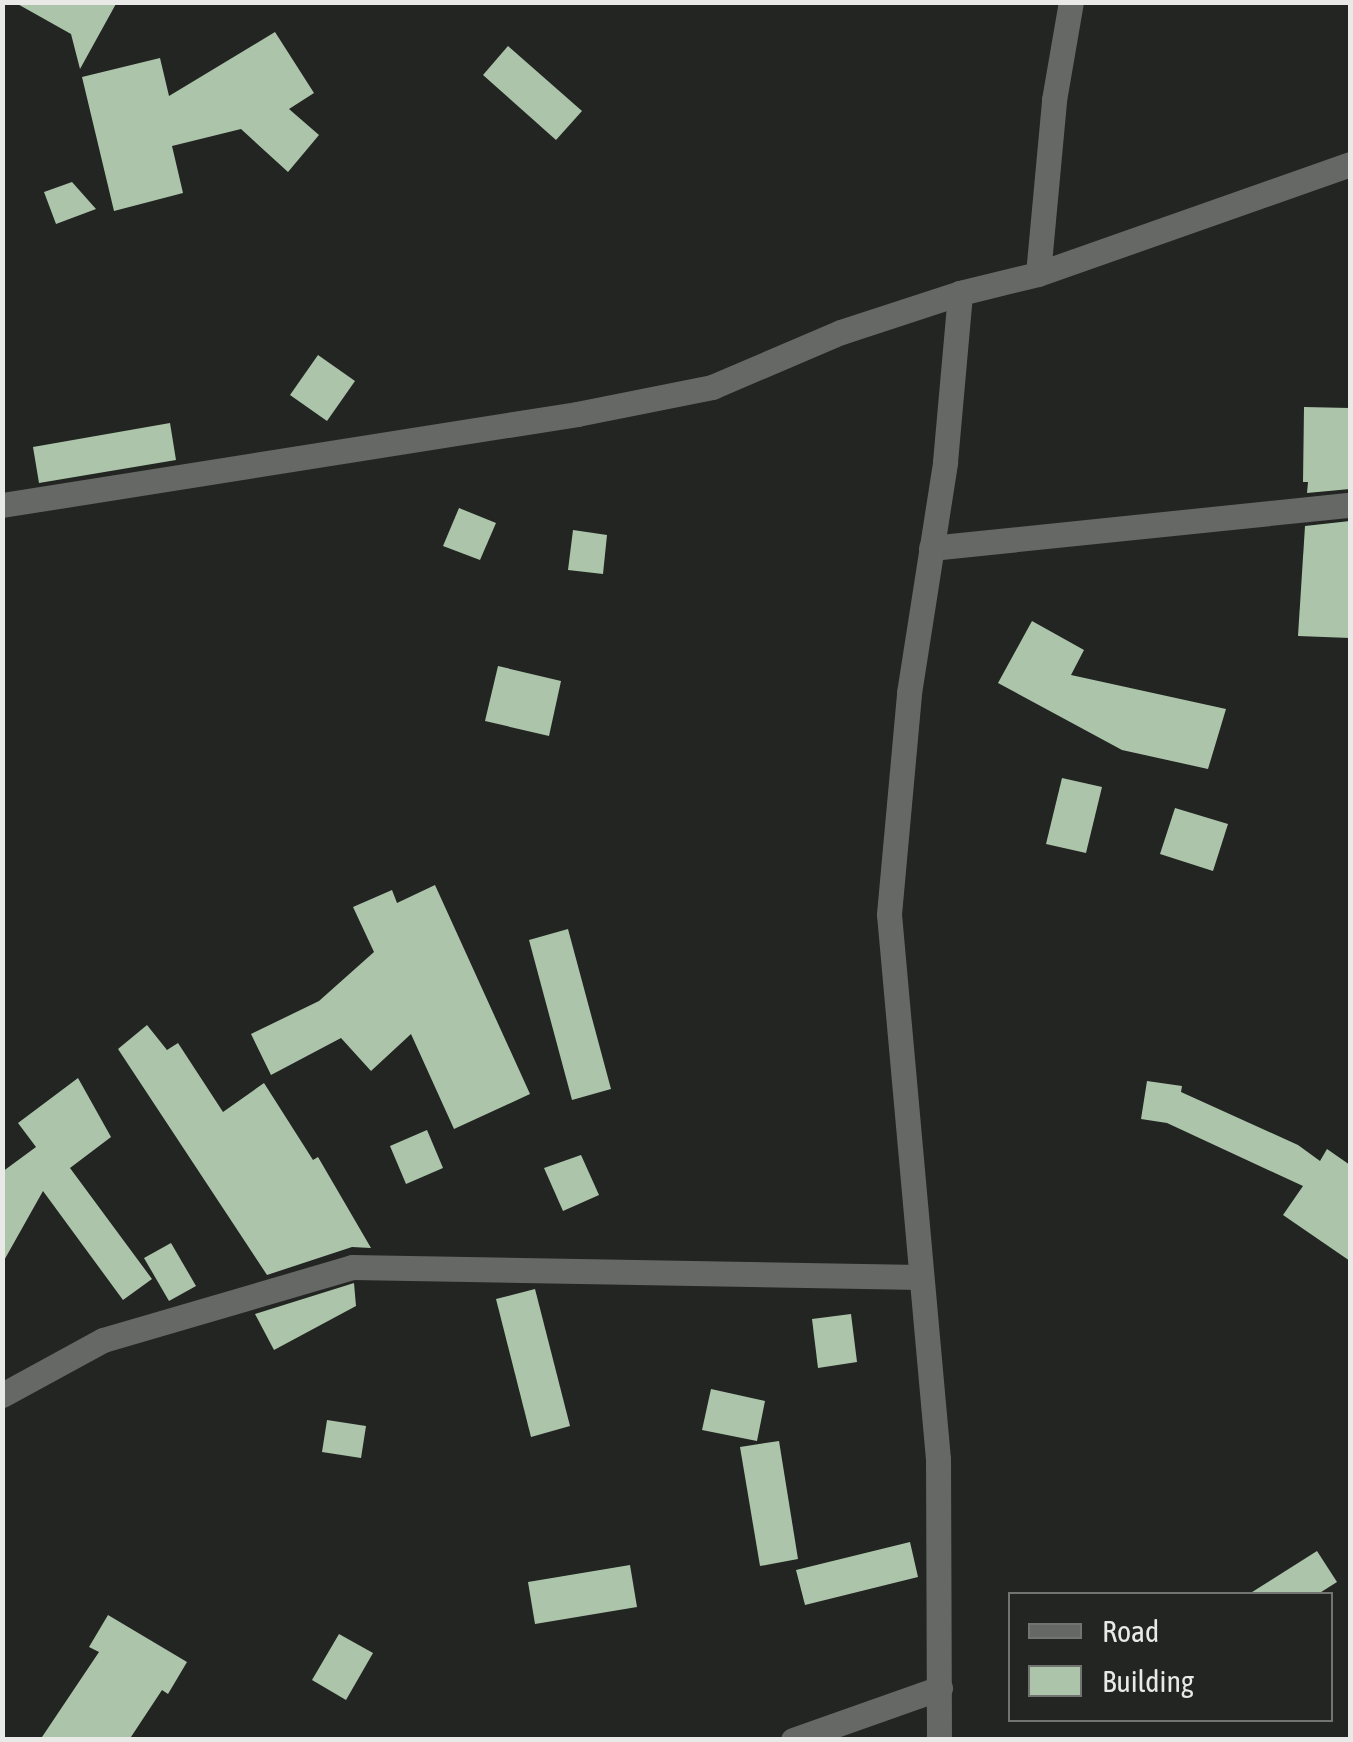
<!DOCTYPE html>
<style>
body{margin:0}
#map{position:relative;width:1353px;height:1742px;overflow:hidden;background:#222522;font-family:"Asap Condensed",sans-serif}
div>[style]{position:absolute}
.building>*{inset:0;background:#acc5aa}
.street>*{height:25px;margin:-12.5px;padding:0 12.5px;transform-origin:12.5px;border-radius:12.5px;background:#656864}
span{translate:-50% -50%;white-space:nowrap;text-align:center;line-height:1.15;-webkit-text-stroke:10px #222522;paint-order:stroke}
.frame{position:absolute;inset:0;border:5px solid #e9eae8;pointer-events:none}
.legend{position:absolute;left:1008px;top:1592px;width:325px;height:130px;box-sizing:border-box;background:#222522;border:2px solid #727471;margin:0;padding:12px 18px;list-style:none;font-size:30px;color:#e9eae8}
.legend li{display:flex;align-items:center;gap:20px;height:50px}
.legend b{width:50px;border:2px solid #727471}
</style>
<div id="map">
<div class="building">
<div style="clip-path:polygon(14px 2px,117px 2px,80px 69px,71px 34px)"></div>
<div style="clip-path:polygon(275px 32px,314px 93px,289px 109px,319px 135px,288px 172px,241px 129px,172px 146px,183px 193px,114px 211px,82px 77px,160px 58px,169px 96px)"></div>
<div style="clip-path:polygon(508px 46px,582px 111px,556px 140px,483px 75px)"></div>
<div style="clip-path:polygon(72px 182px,96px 209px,56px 224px,44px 192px)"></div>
<div style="clip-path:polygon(318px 355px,355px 381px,327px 421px,290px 395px)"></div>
<div style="clip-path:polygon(1304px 407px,1350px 408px,1350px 489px,1307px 493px,1308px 482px,1303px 482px)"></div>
<div style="clip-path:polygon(170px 423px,176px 460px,39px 483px,33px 447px)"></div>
<div style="clip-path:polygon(459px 508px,496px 523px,480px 560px,443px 546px)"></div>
<div style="clip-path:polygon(1350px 521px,1350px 638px,1298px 636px,1305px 526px)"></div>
<div style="clip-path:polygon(573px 530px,607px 535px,603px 574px,568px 570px)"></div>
<div style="clip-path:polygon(1032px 621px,1084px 650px,1071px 675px,1226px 709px,1208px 769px,1122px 750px,998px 683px)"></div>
<div style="clip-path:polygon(498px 666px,561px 681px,549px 736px,485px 721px)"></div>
<div style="clip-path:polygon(1062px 778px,1102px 787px,1086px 853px,1046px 844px)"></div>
<div style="clip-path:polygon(1175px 808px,1228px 824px,1213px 871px,1160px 854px)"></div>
<div style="clip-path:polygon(435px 885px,530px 1094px,454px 1129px,411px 1034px,371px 1071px,341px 1038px,271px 1075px,251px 1034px,319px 1001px,374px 952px,353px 907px,392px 890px,397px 903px)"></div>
<div style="clip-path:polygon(568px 929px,611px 1089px,572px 1100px,529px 940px)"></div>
<div style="clip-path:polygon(147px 1025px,167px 1050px,178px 1043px,223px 1112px,264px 1083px,313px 1160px,318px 1157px,371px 1248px,352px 1247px,267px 1275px,118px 1049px)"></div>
<div style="clip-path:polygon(78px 1078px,111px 1137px,70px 1168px,152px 1279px,123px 1300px,43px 1191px,2px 1264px,2px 1172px,36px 1147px,18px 1123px)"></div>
<div style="clip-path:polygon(1147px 1081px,1182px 1086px,1181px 1092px,1298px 1145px,1320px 1161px,1327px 1149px,1350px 1165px,1350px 1261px,1283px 1215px,1303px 1186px,1167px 1123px,1141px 1119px)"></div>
<div style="clip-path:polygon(427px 1130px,443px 1168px,406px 1184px,390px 1146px)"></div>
<div style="clip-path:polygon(581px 1155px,599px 1195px,563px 1211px,544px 1168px)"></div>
<div style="clip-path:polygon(171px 1243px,196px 1286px,169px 1301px,144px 1258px)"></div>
<div style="clip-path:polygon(354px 1283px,356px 1306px,274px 1350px,255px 1314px)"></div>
<div style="clip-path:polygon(535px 1289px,570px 1426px,531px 1437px,496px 1299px)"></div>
<div style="clip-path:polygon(851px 1314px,857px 1362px,818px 1368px,812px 1319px)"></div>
<div style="clip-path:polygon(711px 1389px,765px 1401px,757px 1441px,702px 1430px)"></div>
<div style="clip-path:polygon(327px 1420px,366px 1426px,361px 1458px,322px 1452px)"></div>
<div style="clip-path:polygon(779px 1441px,798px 1559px,760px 1566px,740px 1447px)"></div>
<div style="clip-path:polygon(910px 1542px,918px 1577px,805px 1605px,796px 1570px)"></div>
<div style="clip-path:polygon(1317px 1551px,1337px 1582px,1318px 1594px,1249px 1594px)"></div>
<div style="clip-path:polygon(630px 1565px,637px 1607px,535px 1624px,528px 1582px)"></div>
<div style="clip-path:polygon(108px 1615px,187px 1662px,168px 1694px,162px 1690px,129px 1740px,40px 1740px,99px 1652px,89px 1647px)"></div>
<div style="clip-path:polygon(339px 1634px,373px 1653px,346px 1700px,312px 1680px)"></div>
</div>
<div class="street">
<div style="left:1038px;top:274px;width:331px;rotate:-19.4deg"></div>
<div style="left:2px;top:505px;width:582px;rotate:-8.99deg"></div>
<div style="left:577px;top:414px;width:138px;rotate:-11.3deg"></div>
<div style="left:712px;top:387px;width:140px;rotate:-23.1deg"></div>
<div style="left:841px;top:332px;width:125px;rotate:-18.1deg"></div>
<div style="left:931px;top:548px;width:421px;rotate:-5.9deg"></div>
<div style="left:2px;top:1395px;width:115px;rotate:-28.6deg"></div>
<div style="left:103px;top:1340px;width:259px;rotate:-16.3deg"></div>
<div style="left:352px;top:1267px;width:569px;rotate:1.01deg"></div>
<div style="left:793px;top:1740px;width:156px;rotate:-19.5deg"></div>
<div style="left:939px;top:1740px;width:281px;rotate:-90.2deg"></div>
<div style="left:938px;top:1459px;width:547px;rotate:-95.14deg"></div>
<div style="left:889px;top:914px;width:222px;rotate:-84.8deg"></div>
<div style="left:909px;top:693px;width:234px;rotate:-81.1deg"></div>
<div style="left:945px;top:462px;width:170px;rotate:-84.9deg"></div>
<div style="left:960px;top:293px;width:80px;rotate:-13.7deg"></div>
<div style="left:1038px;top:274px;width:175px;rotate:-84.7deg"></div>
<div style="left:1054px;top:100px;width:99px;rotate:-80.2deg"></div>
</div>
<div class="frame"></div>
<ul class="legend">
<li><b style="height:12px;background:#656864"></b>Road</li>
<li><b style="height:28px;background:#acc5aa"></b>Building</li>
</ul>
</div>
